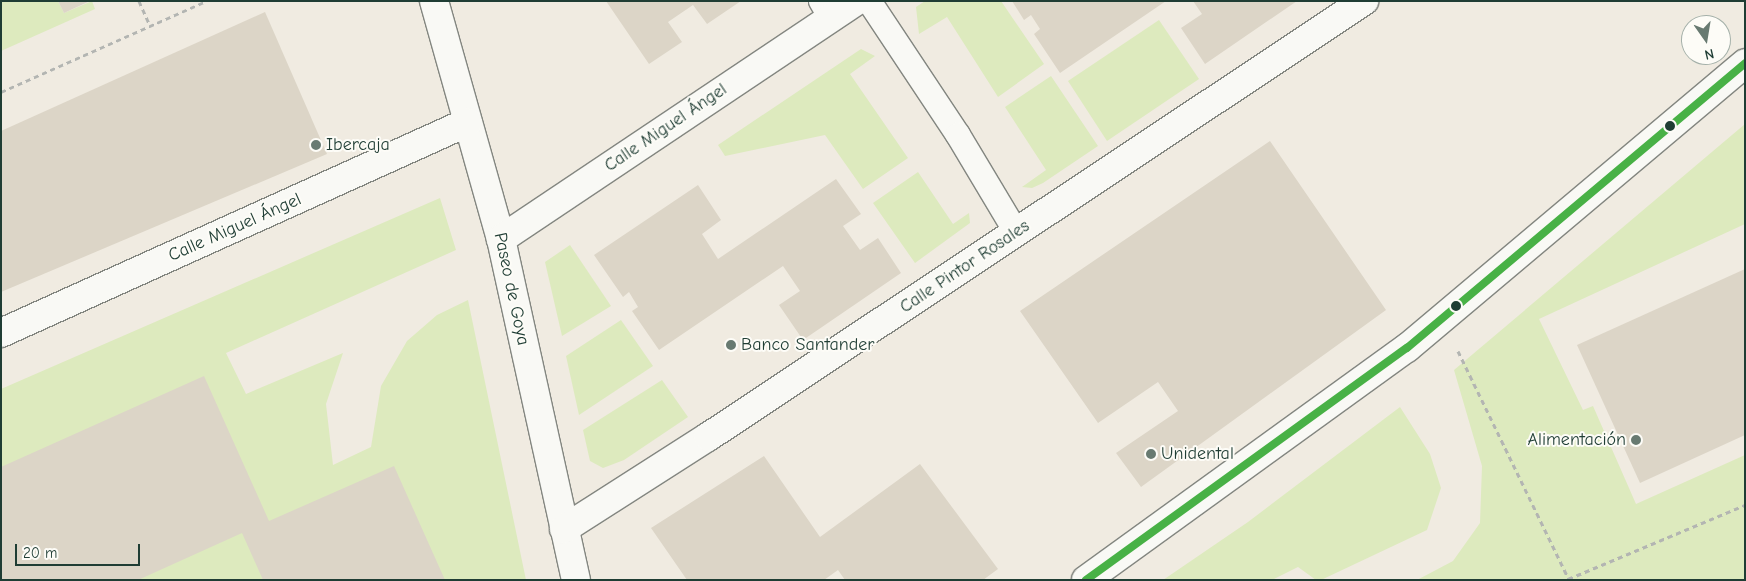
<!DOCTYPE html>
<meta charset="utf-8">
<style>
body{margin:0}
#map{position:relative;width:1746px;height:581px;overflow:hidden;background:#f0ebe1;font-family:"Comic Neue",sans-serif}
div>[style]{position:absolute}
.green>*{inset:0;background:#ddeabe}
.building>*{inset:0;background:#dcd5c7}
.path>*{height:3px;margin-top:-1.5px;transform-origin:0;background:repeating-linear-gradient(90deg,#b3b5b2 0 5px,transparent 0 9px)}
.roads{filter:drop-shadow(1px 0 #838680) drop-shadow(-1px 0 #838680) drop-shadow(0 1px #838680) drop-shadow(0 -1px #838680)}
.service>*{height:24px;margin:-12px;padding:0 12px;transform-origin:12px;border-radius:12px;background:#f9f9f5}
.minor>*{height:28px;margin:-14px;padding:0 14px;transform-origin:14px;border-radius:14px;background:#f9f9f5}
.bus-1>*{height:8px;margin:-4px;padding:0 4px;transform-origin:4px;border-radius:4px;background:#48b146}
.dots>*{width:14px;height:14px;translate:-50% -50%;box-sizing:border-box;border:2px solid #fdfcf7;border-radius:50%}
span{translate:-50% -50%;white-space:nowrap;text-align:center;line-height:1.15;-webkit-text-stroke:4px #fdfcf7;paint-order:stroke}
.street-label{font-size:18px;color:#1f3d34}
.poi-label{font-size:18px;color:#1f3d34}
.left{translate:0 -50%;text-align:left}
.right{translate:-100% -50%;text-align:right}
.frame{position:absolute;inset:0;border:2px solid #1f3d34;pointer-events:none}
.north{position:absolute;left:1681px;top:15px;width:50px;height:50px;box-sizing:border-box;background:#fdfcf7;border:1px solid #a4b0a9;border-radius:50%;rotate:167deg;font-size:14px;font-weight:700;line-height:20px;text-align:center;color:#1f3d34}
.north::after{content:'';display:block;margin:auto;width:18px;height:22px;background:#687a71;clip-path:polygon(50% 0,100% 100%,50% 72%,0 100%)}
.scale{position:absolute;left:15px;top:544px;width:125px;height:22px;box-sizing:border-box;border:2px solid #1f3d34;border-top:0;padding-left:6px;font-size:15px;line-height:18px;white-space:nowrap;color:#1f3d34;-webkit-text-stroke:4px #fdfcf7;paint-order:stroke}
</style>
<div id="map">
<div class="green">
<div style="clip-path:polygon(1px 1px,58px 1px,64px 13px,92px 1px,95px 9px,1px 51px)"></div>
<div style="clip-path:polygon(925px 1px,1001px 1px,1044px 64px,998px 97px,947px 17px,919px 34px,916px 7px)"></div>
<div style="clip-path:polygon(1159px 20px,1199px 79px,1107px 141px,1068px 81px)"></div>
<div style="clip-path:polygon(861px 49px,875px 56px,850px 74px,908px 158px,863px 189px,825px 135px,725px 156px,718px 145px)"></div>
<div style="clip-path:polygon(1051px 76px,1098px 146px,1043px 183px,1032px 188px,1022px 187px,1046px 170px,1005px 107px)"></div>
<div style="clip-path:polygon(1745px 124px,1745px 224px,1539px 319px,1583px 410px,1593px 406px,1636px 504px,1745px 455px,1745px 580px,1417px 580px,1453px 561px,1480px 523px,1482px 466px,1454px 370px)"></div>
<div style="clip-path:polygon(918px 172px,953px 224px,969px 213px,970px 223px,915px 263px,873px 203px)"></div>
<div style="clip-path:polygon(440px 198px,456px 250px,226px 353px,246px 394px,343px 353px,326px 404px,333px 465px,371px 447px,381px 386px,407px 341px,437px 315px,468px 300px,526px 580px,1px 580px,1px 389px)"></div>
<div style="clip-path:polygon(570px 245px,611px 306px,562px 336px,545px 262px)"></div>
<div style="clip-path:polygon(621px 320px,653px 366px,579px 415px,566px 356px)"></div>
<div style="clip-path:polygon(662px 380px,688px 417px,624px 460px,603px 468px,590px 461px,583px 430px)"></div>
<div style="clip-path:polygon(1400px 407px,1430px 454px,1441px 488px,1427px 530px,1321px 580px,1316px 580px,1298px 567px,1272px 580px,1163px 580px,1248px 522px)"></div>
</div>
<div class="building">
<div style="clip-path:polygon(58px 1px,90px 1px,64px 13px)"></div>
<div style="clip-path:polygon(606px 1px,741px 1px,707px 24px,693px 5px,668px 22px,682px 42px,649px 64px)"></div>
<div style="clip-path:polygon(1012px 1px,1166px 1px,1060px 73px,1034px 34px,1040px 29px,1031px 15px,1024px 20px)"></div>
<div style="clip-path:polygon(1193px 1px,1297px 1px,1205px 64px,1181px 28px,1202px 14px)"></div>
<div style="clip-path:polygon(265px 12px,327px 154px,1px 292px,1px 131px)"></div>
<div style="clip-path:polygon(1270px 141px,1386px 310px,1141px 487px,1116px 453px,1178px 411px,1158px 382px,1098px 423px,1020px 311px)"></div>
<div style="clip-path:polygon(836px 179px,861px 214px,843px 226px,860px 250px,878px 238px,901px 273px,803px 340px,779px 305px,800px 291px,783px 266px,659px 350px,632px 311px,638px 307px,629px 292px,623px 297px,594px 255px,698px 185px,721px 220px,702px 234px,718px 259px)"></div>
<div style="clip-path:polygon(1745px 269px,1745px 435px,1640px 483px,1577px 345px)"></div>
<div style="clip-path:polygon(204px 376px,269px 521px,394px 466px,445px 580px,263px 580px,242px 533px,138px 580px,1px 580px,1px 467px)"></div>
<div style="clip-path:polygon(764px 456px,820px 537px,920px 464px,998px 569px,983px 580px,845px 580px,838px 570px,824px 580px,687px 580px,651px 528px)"></div>
</div>
<div class="path">
<div style="left:139px;top:1px;width:27px;rotate:66deg"></div>
<div style="left:1px;top:92px;width:224px;rotate:-23.9deg"></div>
<div style="left:1458px;top:351px;width:254px;rotate:64.1deg"></div>
<div style="left:1568px;top:579px;width:192px;rotate:-22.7deg"></div>
</div>
<div class="roads">
<div class="service">
<div style="left:821px;top:1px;width:20px;rotate:60deg"></div>
<div style="left:869px;top:1px;width:161px;rotate:56.4deg"></div>
<div style="left:958px;top:135px;width:113px;rotate:59.1deg"></div>
</div>
<div class="minor">
<div style="left:434px;top:1px;width:247px;rotate:74.3deg"></div>
<div style="left:501px;top:239px;width:349px;rotate:77.6deg"></div>
<div style="left:501px;top:239px;width:427px;rotate:-33.8deg"></div>
<div style="left:1px;top:333px;width:512px;rotate:-24.31deg"></div>
<div style="left:564px;top:529px;width:171px;rotate:-32.6deg"></div>
<div style="left:708px;top:437px;width:788px;rotate:-33.61deg"></div>
<div style="left:1086px;top:580px;width:396px;rotate:-35.9deg"></div>
<div style="left:1407px;top:348px;width:442px;rotate:-40.1deg"></div>
</div>
</div>
<div class="bus-1">
<div style="left:1086px;top:580px;width:396px;rotate:-35.9deg"></div>
<div style="left:1407px;top:348px;width:442px;rotate:-40.1deg"></div>
</div>
<div class="dots">
<div style="left:1670px;top:126px;background:#1f3d34"></div>
<div style="left:316px;top:145px;background:#687a71"></div>
<div style="left:1456px;top:306px;background:#1f3d34"></div>
<div style="left:731px;top:345px;background:#687a71"></div>
<div style="left:1636px;top:440px;background:#687a71"></div>
<div style="left:1151px;top:454px;background:#687a71"></div>
</div>
<div class="street-label">
<span style="left:666px;top:128px;rotate:-34deg">Calle Miguel Ángel</span>
<span style="left:235px;top:228px;rotate:-24deg">Calle Miguel Ángel</span>
<span style="left:965px;top:267px;rotate:-34deg">Calle Pintor Rosales</span>
<span style="left:511px;top:289px;rotate:78deg">Paseo de Goya</span>
</div>
<div class="poi-label">
<span class="left" style="left:326px;top:145px">Ibercaja</span>
<span class="left" style="left:741px;top:345px">Banco Santander</span>
<span class="right" style="left:1626px;top:440px">Alimentación</span>
<span class="left" style="left:1161px;top:454px">Unidental</span>
</div>
<div class="frame"></div>
<div class="north">N</div>
<div class="scale">20 m</div>
</div>
